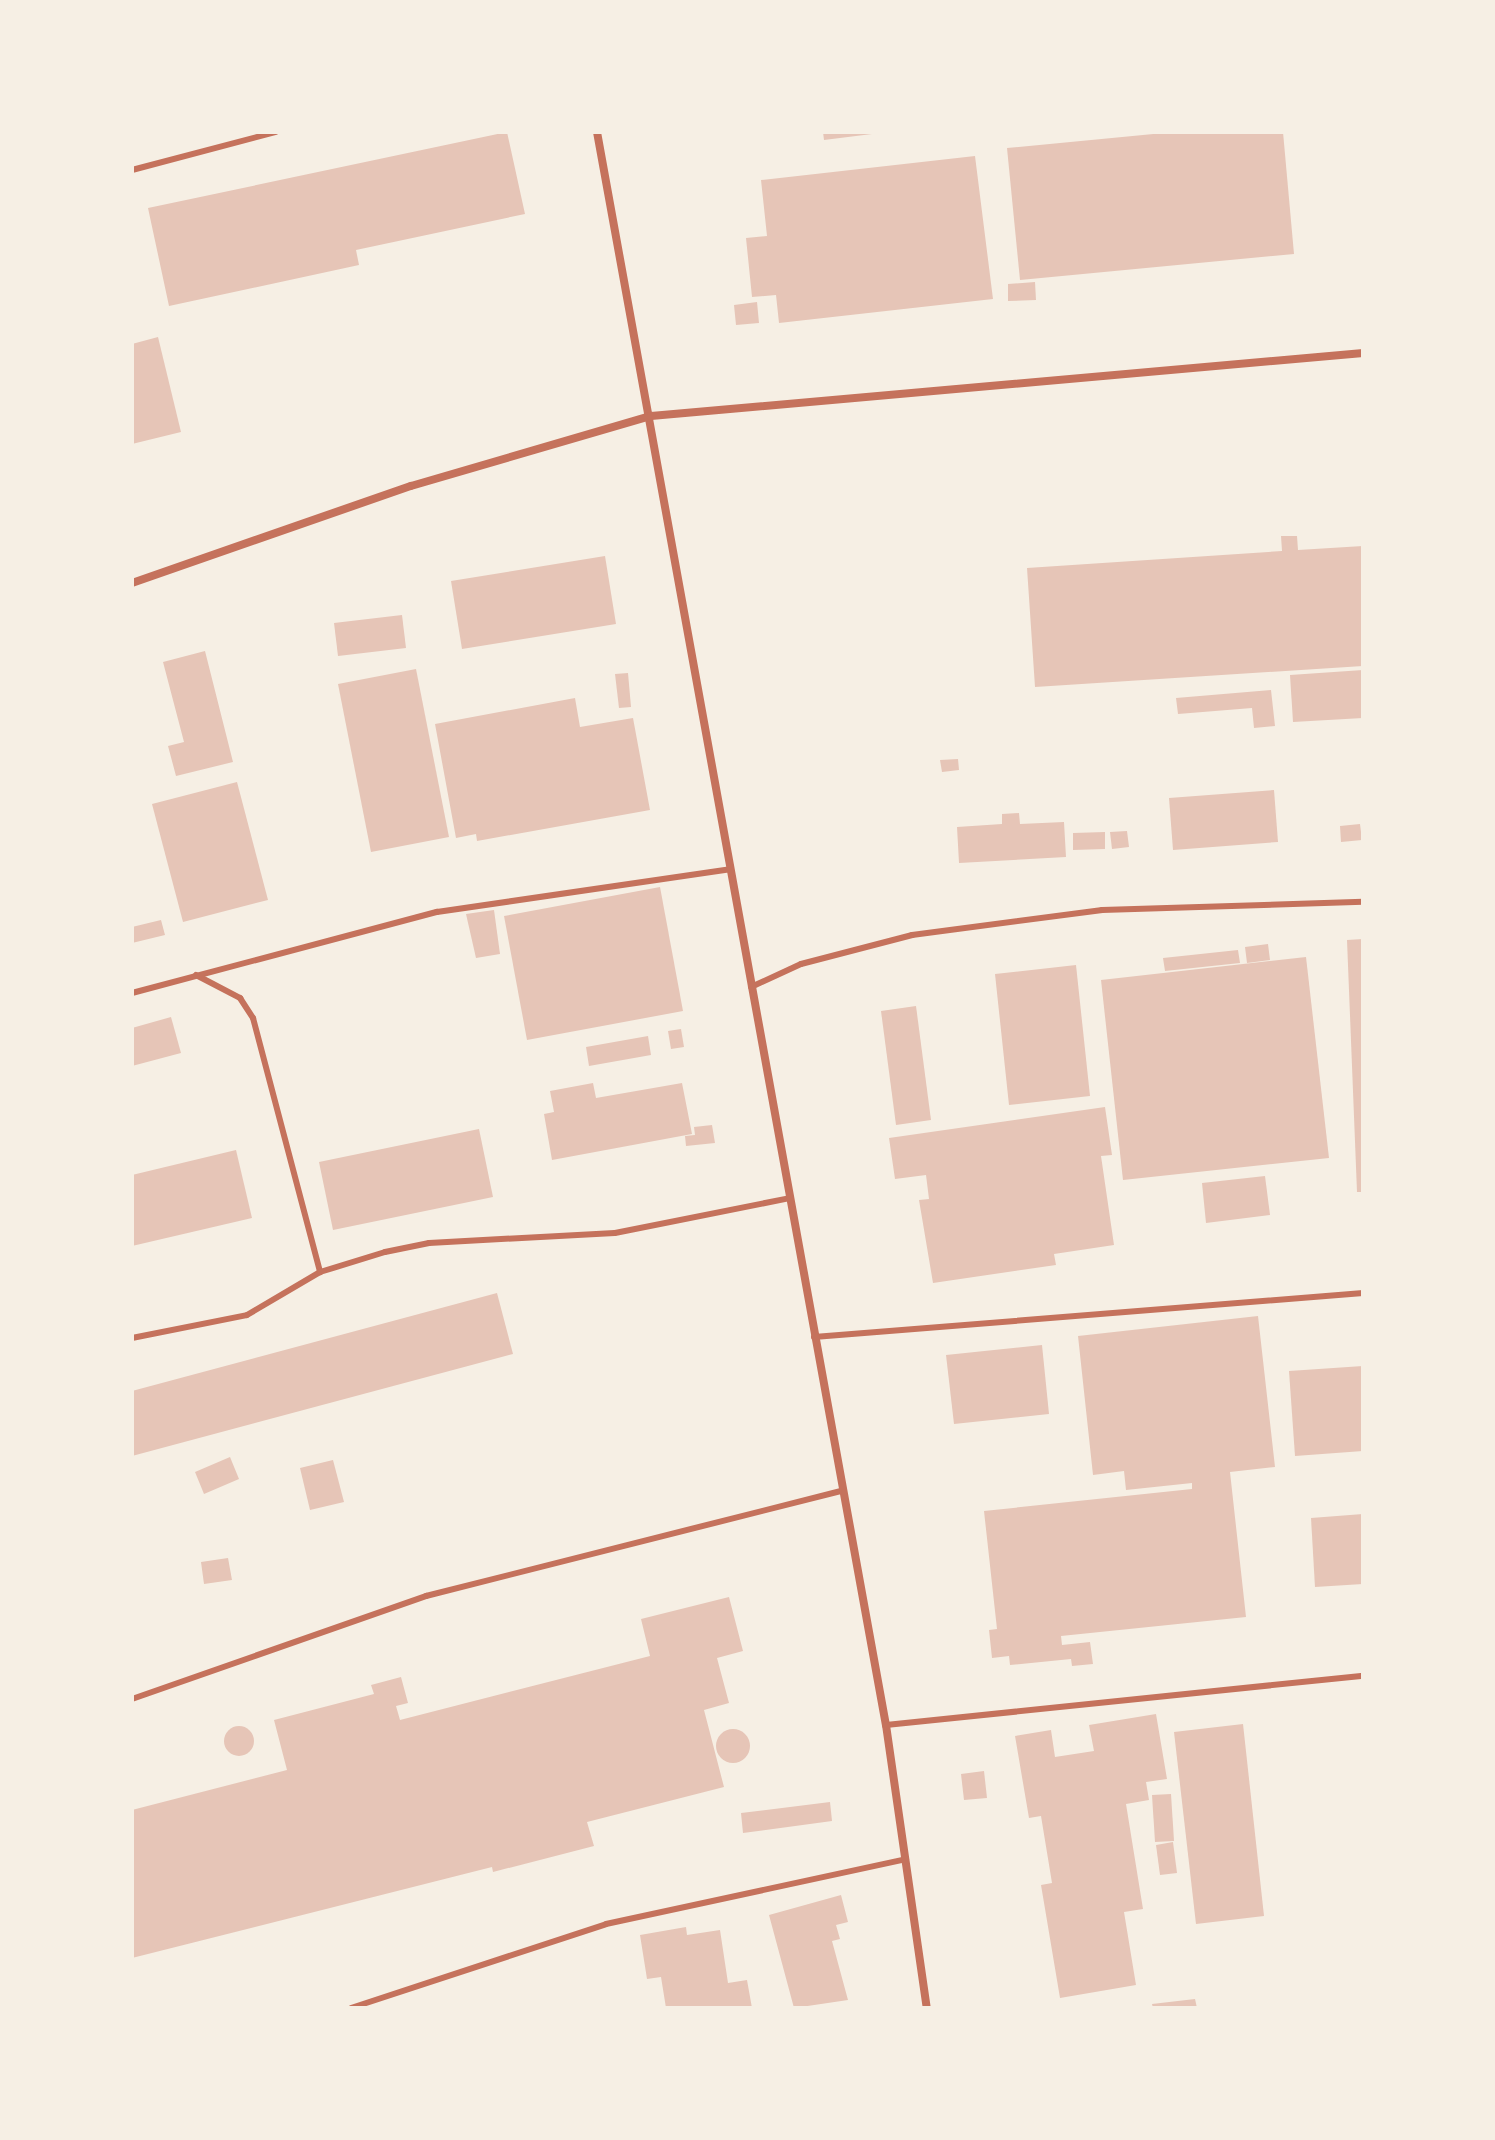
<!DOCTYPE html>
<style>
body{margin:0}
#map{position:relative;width:1495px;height:2140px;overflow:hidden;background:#f6efe4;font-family:Georgia,serif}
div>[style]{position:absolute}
.building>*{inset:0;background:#e6c5b7}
.round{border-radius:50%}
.service>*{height:6px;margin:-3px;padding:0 3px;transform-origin:3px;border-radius:3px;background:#c5725c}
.minor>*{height:8px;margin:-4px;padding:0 4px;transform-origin:4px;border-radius:4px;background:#c5725c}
span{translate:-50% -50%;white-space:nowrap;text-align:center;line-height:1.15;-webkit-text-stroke:6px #f6efe4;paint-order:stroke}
.frame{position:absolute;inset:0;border:134px solid #f6efe4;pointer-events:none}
</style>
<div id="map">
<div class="building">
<div style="clip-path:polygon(507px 132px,525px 214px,356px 250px,359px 265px,169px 306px,148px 208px)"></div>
<div style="clip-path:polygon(823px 132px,872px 132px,872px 134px,824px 140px)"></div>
<div style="clip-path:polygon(1174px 132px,1283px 132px,1294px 254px,1020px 280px,1007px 148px)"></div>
<div style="clip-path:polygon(975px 156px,993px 299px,779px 323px,776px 295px,752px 297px,746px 238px,767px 236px,761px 180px)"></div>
<div style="clip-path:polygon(1035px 282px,1036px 300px,1008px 301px,1008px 284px)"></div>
<div style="clip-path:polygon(757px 302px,759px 323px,736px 325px,734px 305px)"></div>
<div style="clip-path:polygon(158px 337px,181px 432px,132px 444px,132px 344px)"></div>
<div style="clip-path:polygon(1281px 536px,1297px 536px,1298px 550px,1363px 546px,1363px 666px,1035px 687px,1027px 568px,1282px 551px)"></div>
<div style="clip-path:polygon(605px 556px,616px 624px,462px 649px,451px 581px)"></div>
<div style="clip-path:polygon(402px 615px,406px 648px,338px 656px,334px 623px)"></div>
<div style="clip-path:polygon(205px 651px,233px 762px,176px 776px,168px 746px,184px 742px,163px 662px)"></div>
<div style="clip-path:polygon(416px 669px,449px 837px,371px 852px,338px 684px)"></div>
<div style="clip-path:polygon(1363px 670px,1363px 718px,1293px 722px,1290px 675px)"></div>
<div style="clip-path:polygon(628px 673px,631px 707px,619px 708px,615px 674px)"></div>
<div style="clip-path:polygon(1271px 690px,1275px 726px,1254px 728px,1252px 708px,1178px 714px,1176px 698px)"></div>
<div style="clip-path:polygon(575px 698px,580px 727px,633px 718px,650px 810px,477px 841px,476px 834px,456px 838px,435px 724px)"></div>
<div style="clip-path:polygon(958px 759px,959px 770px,942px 772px,940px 760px)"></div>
<div style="clip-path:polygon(237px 782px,268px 900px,183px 922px,152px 804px)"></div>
<div style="clip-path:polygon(1274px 790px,1278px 842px,1173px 850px,1169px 798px)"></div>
<div style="clip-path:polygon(1019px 813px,1020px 824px,1064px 822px,1066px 857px,959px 863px,957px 827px,1002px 824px,1002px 814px)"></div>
<div style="clip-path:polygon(1360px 824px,1362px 840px,1341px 842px,1340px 826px)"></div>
<div style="clip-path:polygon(1127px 831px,1129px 847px,1112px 849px,1110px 832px)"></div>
<div style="clip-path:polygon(1105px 832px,1105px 849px,1073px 850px,1073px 833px)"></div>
<div style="clip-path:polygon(660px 887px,683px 1011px,527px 1040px,504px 916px)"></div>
<div style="clip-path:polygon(494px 910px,500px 954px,476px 958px,466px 914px)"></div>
<div style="clip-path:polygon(161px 920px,165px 935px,132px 943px,132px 927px)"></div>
<div style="clip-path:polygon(1363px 939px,1363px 1192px,1357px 1192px,1347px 940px)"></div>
<div style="clip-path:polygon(1268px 944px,1270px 960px,1247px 963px,1245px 947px)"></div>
<div style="clip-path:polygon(1238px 950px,1240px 963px,1165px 971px,1163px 958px)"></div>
<div style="clip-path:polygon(1306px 957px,1329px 1158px,1123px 1180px,1101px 980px)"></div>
<div style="clip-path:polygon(1076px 965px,1090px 1096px,1009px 1105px,995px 974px)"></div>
<div style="clip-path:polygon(916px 1006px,931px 1120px,896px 1125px,881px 1011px)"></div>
<div style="clip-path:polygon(171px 1017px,181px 1053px,132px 1066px,132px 1028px)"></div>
<div style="clip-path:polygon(681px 1029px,684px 1047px,671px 1049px,668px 1031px)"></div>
<div style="clip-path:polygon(648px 1036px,651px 1055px,589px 1066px,586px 1047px)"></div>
<div style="clip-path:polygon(593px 1083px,596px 1098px,682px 1083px,692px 1134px,552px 1160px,544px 1114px,554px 1112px,550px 1091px)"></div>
<div style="clip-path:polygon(1105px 1107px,1112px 1155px,1101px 1156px,1114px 1245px,1054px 1254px,1056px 1265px,933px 1283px,919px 1200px,929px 1199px,926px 1175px,895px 1179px,889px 1138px)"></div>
<div style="clip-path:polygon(712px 1125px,715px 1143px,686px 1146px,685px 1136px,695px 1135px,694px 1127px)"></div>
<div style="clip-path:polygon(479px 1129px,493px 1197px,333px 1230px,319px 1162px)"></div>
<div style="clip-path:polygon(236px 1150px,252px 1218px,132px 1246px,132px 1175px)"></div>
<div style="clip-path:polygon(1265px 1176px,1270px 1215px,1206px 1223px,1202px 1183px)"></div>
<div style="clip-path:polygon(497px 1293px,513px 1354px,132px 1456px,132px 1391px)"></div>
<div style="clip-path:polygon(1258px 1316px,1275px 1467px,1230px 1472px,1246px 1617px,1061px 1636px,1062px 1645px,1090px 1642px,1093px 1664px,1072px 1666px,1071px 1659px,1010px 1665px,1009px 1656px,992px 1658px,989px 1630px,997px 1629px,984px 1511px,1192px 1489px,1192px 1483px,1126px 1490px,1124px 1471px,1093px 1475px,1078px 1336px)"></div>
<div style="clip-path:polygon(1042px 1345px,1049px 1414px,954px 1424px,946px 1355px)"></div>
<div style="clip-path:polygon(1363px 1366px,1363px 1451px,1295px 1456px,1289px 1371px)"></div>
<div style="clip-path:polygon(230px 1457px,239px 1479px,204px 1494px,195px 1472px)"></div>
<div style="clip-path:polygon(333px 1460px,344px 1502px,310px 1510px,300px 1468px)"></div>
<div style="clip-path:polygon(1363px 1514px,1363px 1584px,1315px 1587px,1311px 1518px)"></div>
<div style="clip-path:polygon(228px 1558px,232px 1580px,204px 1584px,201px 1562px)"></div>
<div style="clip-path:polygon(729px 1597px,743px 1651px,717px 1658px,729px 1703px,704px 1710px,724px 1787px,587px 1822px,594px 1846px,493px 1872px,492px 1867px,132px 1958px,132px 1810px,287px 1770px,274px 1720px,374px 1694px,371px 1685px,401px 1677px,408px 1703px,396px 1706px,400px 1720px,650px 1656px,641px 1619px)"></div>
<div style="clip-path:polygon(1156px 1714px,1167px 1779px,1146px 1782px,1149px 1800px,1126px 1804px,1143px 1909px,1124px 1912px,1136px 1985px,1060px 1998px,1041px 1885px,1052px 1883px,1041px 1816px,1029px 1818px,1015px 1736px,1051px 1730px,1055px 1757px,1094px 1751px,1089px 1725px)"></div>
<div style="clip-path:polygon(1243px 1724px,1264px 1916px,1196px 1924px,1174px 1732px)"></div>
<div class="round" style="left:224px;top:1726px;width:30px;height:30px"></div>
<div class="round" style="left:716px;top:1729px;width:34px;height:34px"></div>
<div style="clip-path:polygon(984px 1771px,987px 1798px,964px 1800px,961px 1774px)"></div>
<div style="clip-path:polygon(1171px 1794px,1174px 1841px,1155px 1842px,1152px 1795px)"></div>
<div style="clip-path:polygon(830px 1802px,832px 1821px,743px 1833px,741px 1813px)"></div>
<div style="clip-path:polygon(1173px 1842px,1177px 1873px,1160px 1875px,1156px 1845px)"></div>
<div style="clip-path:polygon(841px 1895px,848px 1922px,836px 1925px,840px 1939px,832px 1941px,848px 2000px,794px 2008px,769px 1915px)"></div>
<div style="clip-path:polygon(686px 1927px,687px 1935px,720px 1930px,728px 1983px,747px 1980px,752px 2008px,666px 2008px,661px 1977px,647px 1979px,640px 1935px)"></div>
<div style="clip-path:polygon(1195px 1999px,1197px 2008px,1153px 2008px,1152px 2004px)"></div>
</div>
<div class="service">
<div style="left:132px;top:170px;width:149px;rotate:-14.8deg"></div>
<div style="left:196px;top:975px;width:50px;rotate:27.6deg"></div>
<div style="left:240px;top:998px;width:24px;rotate:57deg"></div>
<div style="left:253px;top:1018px;width:263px;rotate:75.2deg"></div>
<div style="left:751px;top:987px;width:55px;rotate:-24.7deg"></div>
<div style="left:801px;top:964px;width:115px;rotate:-14.6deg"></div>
<div style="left:912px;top:935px;width:192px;rotate:-7.5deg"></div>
<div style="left:1102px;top:910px;width:261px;rotate:-1.8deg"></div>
<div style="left:132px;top:993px;width:316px;rotate:-14.9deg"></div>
<div style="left:437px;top:912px;width:296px;rotate:-8.3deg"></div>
<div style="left:814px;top:1337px;width:551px;rotate:-4.58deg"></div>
<div style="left:132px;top:1338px;width:117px;rotate:-11.3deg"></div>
<div style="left:247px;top:1315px;width:85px;rotate:-30.5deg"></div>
<div style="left:320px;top:1272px;width:68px;rotate:-17.1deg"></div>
<div style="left:385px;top:1252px;width:45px;rotate:-11.6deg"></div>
<div style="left:429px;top:1243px;width:186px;rotate:-3.1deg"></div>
<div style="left:615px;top:1233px;width:178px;rotate:-11.3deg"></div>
<div style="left:132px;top:1699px;width:312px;rotate:-19.3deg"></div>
<div style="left:426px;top:1596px;width:431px;rotate:-14.2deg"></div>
<div style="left:886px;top:1725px;width:480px;rotate:-5.9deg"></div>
<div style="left:351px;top:2008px;width:268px;rotate:-18.2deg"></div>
<div style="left:606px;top:1924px;width:307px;rotate:-12.2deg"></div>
</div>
<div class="minor">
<div style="left:597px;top:132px;width:1619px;rotate:79.72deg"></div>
<div style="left:886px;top:1725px;width:286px;rotate:81.8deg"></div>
<div style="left:132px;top:583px;width:295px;rotate:-19.2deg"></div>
<div style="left:411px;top:486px;width:250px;rotate:-16.3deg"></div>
<div style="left:651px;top:416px;width:715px;rotate:-5.06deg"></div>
</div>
<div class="frame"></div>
</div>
